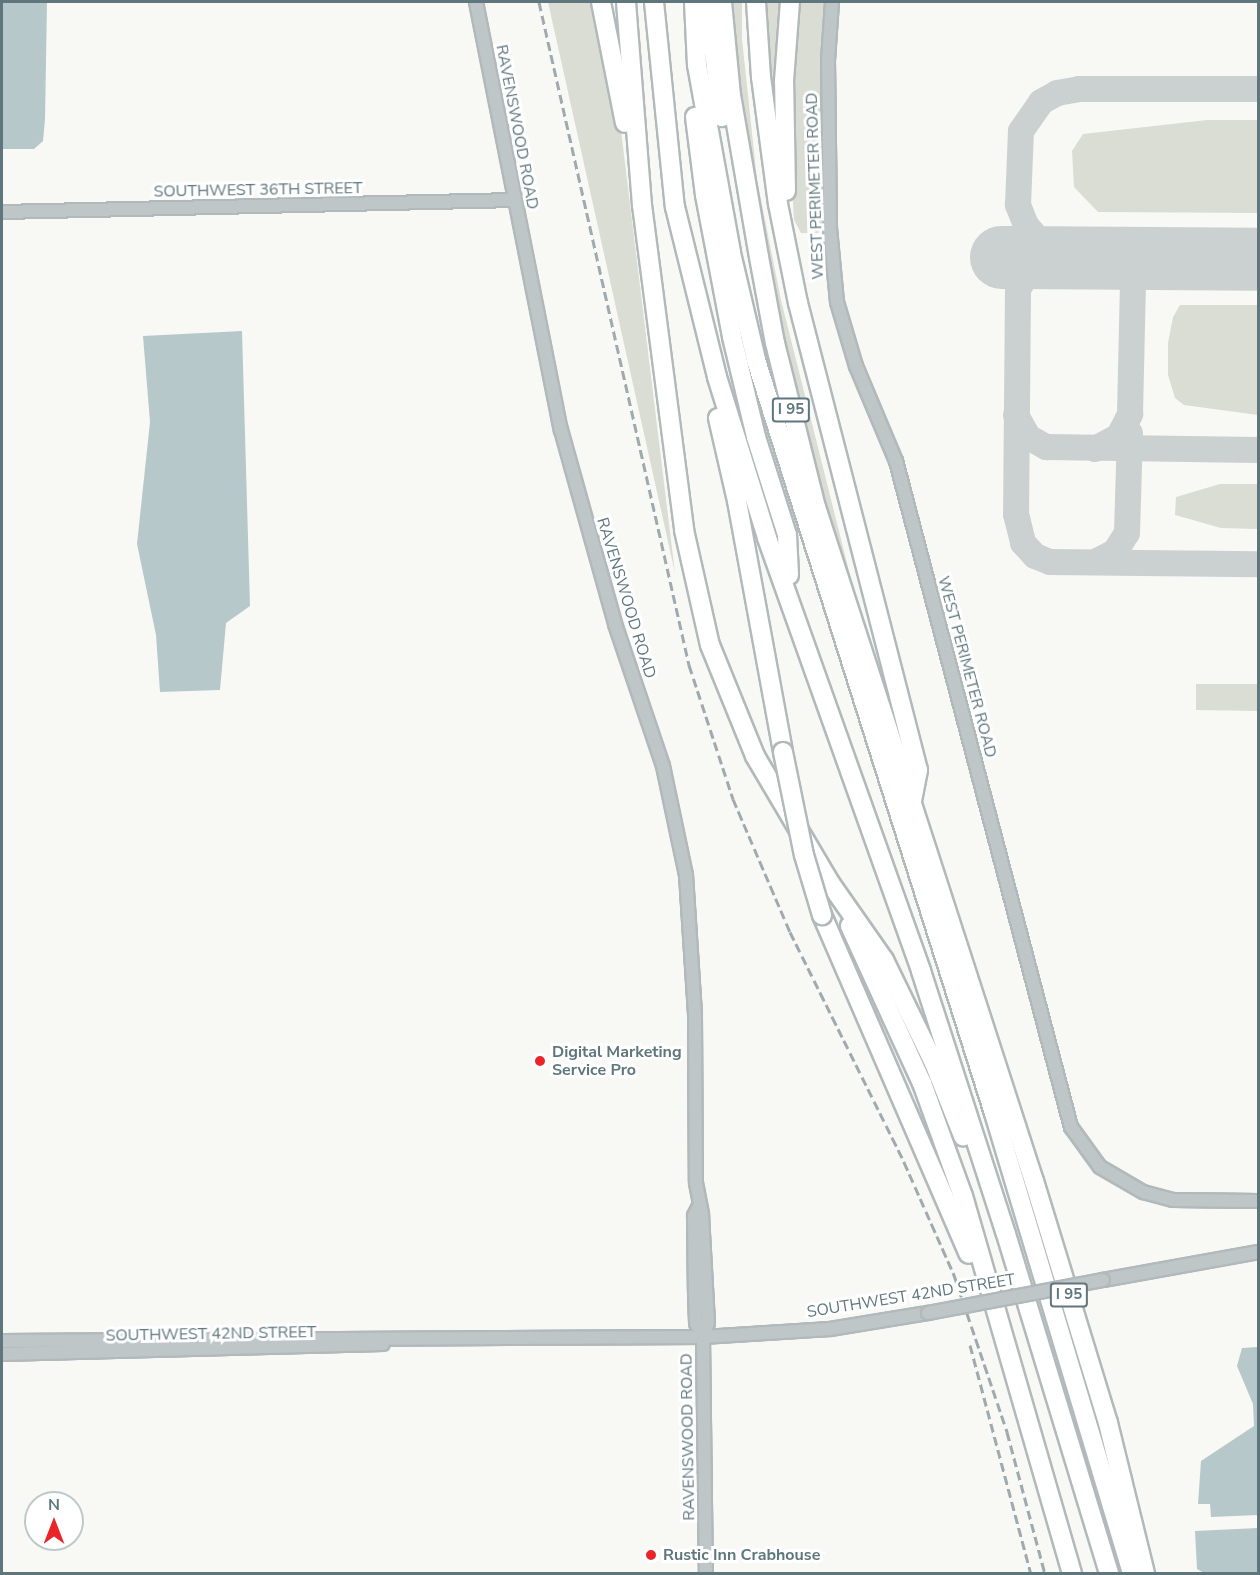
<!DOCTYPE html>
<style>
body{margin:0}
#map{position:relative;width:1260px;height:1575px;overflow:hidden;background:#f8f8f5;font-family:"Nunito Sans",sans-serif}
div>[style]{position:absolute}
.green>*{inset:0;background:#daddd4}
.water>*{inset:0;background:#b6c8c9}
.taxiway>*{height:26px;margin:-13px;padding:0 13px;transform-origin:13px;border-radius:13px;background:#cbd1d1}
.runway>*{height:63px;margin:-31.5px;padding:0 31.5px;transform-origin:31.5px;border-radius:31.5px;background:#cbd1d1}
.roads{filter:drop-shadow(2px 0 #b2b9bb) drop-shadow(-2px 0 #b2b9bb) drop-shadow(0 2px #b2b9bb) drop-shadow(0 -2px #b2b9bb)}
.tertiary>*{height:12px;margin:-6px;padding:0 6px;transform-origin:6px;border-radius:6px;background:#bfc6c8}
.motorway>*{height:18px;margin:-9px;padding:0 9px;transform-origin:9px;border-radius:9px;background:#fff}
.rail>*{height:3px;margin-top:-1.5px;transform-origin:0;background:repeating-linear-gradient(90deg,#9eaaad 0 9px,transparent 0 13.5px)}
.bridges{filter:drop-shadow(2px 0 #b2b9bb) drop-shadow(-2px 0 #b2b9bb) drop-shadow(0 2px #b2b9bb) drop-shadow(0 -2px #b2b9bb)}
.tertiary-bridge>*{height:12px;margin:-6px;padding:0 6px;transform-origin:6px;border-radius:6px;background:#bfc6c8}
.motorway-bridge>*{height:18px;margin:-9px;padding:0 9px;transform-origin:9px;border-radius:9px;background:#fff}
.dots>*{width:16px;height:16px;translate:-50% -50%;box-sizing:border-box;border:3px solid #fff;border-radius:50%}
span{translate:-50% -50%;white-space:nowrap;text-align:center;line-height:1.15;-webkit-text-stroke:6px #fff;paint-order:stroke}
.shield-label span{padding:2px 4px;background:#fff;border:2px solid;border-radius:4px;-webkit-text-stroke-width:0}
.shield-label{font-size:15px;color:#5e767c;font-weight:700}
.street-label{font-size:16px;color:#5e767c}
.poi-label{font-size:16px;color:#5e767c;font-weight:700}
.left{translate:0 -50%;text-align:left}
.frame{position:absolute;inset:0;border:3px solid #5e767c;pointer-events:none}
.north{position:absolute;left:24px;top:1491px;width:60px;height:60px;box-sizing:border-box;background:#fff;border:2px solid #bfc8cb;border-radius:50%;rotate:0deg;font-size:16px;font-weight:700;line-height:24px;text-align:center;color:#5e767c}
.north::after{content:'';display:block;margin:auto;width:21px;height:27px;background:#ea2428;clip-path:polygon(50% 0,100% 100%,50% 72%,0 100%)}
</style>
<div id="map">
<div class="green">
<div style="clip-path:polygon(548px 2px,601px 2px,610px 40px,675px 573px)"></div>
<div style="clip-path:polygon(725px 2px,742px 2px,742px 39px,757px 180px,781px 300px,863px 627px,833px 551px,780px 349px)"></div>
<div style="clip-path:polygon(761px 2px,781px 2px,772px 143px)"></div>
<div style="clip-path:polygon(797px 2px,825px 2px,821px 65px,826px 216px,818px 233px,801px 233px,794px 220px,788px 119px)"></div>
<div style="clip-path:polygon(1207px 120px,1258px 120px,1258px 213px,1098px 212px,1074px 187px,1072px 151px,1083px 134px)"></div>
<div style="clip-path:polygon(1180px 305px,1258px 305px,1258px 415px,1184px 405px,1175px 398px,1168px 375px,1168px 343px,1173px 317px)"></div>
<div style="clip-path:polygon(1220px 484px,1258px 484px,1258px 529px,1221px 528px,1175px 515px,1176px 497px)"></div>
<div style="clip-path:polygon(1196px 684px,1258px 684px,1258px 711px,1196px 710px)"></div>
</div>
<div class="water">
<div style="clip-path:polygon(2px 2px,47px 2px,45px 119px,43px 141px,34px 149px,2px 149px)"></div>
<div style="clip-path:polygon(242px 331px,250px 606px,226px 623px,220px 690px,160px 692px,156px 635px,137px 544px,150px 422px,143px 336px)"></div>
<div style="clip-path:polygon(1258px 1347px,1258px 1515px,1211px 1517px,1210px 1504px,1198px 1504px,1201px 1461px,1254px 1426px,1253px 1404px,1237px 1366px,1242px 1348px)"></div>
<div style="clip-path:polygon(1258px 1528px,1258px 1573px,1204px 1573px,1197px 1569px,1195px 1531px)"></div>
</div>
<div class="taxiway">
<div style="left:1074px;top:255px;width:24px;rotate:-165deg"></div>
<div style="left:1051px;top:249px;width:16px;rotate:-142deg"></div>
<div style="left:1038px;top:239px;width:18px;rotate:-131deg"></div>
<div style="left:1026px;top:225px;width:22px;rotate:-112deg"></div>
<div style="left:1018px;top:205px;width:74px;rotate:-87.7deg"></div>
<div style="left:1021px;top:131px;width:35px;rotate:-55deg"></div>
<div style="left:1041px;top:102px;width:18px;rotate:-29deg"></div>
<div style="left:1057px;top:93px;width:22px;rotate:-10deg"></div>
<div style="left:1079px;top:89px;width:179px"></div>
<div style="left:1091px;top:258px;width:51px;rotate:174.4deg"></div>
<div style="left:1040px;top:263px;width:14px;rotate:146deg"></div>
<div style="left:1028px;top:271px;width:21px;rotate:118deg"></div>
<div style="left:1018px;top:290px;width:224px;rotate:90.5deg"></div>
<div style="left:1016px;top:514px;width:30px;rotate:76deg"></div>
<div style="left:1023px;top:543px;width:18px;rotate:47deg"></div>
<div style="left:1035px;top:556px;width:16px;rotate:22deg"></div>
<div style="left:1050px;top:562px;width:208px;rotate:0.6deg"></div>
<div style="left:1016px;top:415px;width:25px;rotate:61deg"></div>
<div style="left:1028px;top:437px;width:21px;rotate:29deg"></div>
<div style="left:1046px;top:447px;width:212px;rotate:0.8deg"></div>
<div style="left:1095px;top:449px;width:27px;rotate:-28deg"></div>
<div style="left:1119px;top:436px;width:25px;rotate:-63deg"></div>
<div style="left:1130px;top:414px;width:129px;rotate:-88.7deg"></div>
<div style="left:1133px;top:285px;width:21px;rotate:-51deg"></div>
<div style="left:1146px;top:269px;width:30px;rotate:-21deg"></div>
<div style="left:1095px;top:562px;width:22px;rotate:-27deg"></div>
<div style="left:1115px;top:552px;width:22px;rotate:-58deg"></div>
<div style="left:1127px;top:533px;width:100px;rotate:-88.3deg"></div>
</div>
<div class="runway">
<div style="left:1001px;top:257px;width:257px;rotate:0.4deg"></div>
</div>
<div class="roads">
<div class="tertiary">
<div style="left:476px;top:2px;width:436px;rotate:78.8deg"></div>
<div style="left:561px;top:430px;width:201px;rotate:74.4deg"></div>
<div style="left:615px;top:624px;width:150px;rotate:71.3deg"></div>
<div style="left:663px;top:766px;width:111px;rotate:78.1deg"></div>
<div style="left:686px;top:875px;width:141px;rotate:86.3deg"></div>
<div style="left:695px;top:1016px;width:167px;rotate:89.7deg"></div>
<div style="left:696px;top:1183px;width:33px;rotate:79deg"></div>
<div style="left:702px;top:1215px;width:108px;rotate:86.8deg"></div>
<div style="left:708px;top:1323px;width:15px;rotate:110deg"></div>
<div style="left:703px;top:1337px;width:237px;rotate:89.3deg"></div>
<div style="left:832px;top:2px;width:58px;rotate:93.9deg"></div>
<div style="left:828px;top:60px;width:168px;rotate:89.3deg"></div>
<div style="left:830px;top:228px;width:74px;rotate:84.6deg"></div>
<div style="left:837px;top:302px;width:67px;rotate:73.5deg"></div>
<div style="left:856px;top:366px;width:103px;rotate:67.2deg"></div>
<div style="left:896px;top:461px;width:689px;rotate:75.28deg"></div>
<div style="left:1071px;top:1127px;width:49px;rotate:54.1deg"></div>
<div style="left:1100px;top:1167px;width:50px;rotate:30.2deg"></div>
<div style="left:1143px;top:1192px;width:31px;rotate:15deg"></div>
<div style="left:1173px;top:1200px;width:85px;rotate:0.7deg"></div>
<div style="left:2px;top:212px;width:513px;rotate:-1.34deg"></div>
<div style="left:698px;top:1208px;width:9px;rotate:117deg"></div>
<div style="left:694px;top:1216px;width:78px;rotate:89.3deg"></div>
<div style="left:695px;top:1294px;width:29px;rotate:88deg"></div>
<div style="left:696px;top:1323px;width:16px;rotate:63deg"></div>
<div style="left:1103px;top:1280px;width:158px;rotate:-10.2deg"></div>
<div style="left:2px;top:1341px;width:701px;rotate:-0.33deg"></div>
<div style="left:703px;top:1337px;width:127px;rotate:-3.6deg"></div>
<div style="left:830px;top:1329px;width:99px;rotate:-9.3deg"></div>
<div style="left:2px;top:1354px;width:381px;rotate:-1.5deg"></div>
</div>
<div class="motorway">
<div style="left:601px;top:2px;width:123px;rotate:78.8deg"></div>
<div style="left:626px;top:2px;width:204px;rotate:85.5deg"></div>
<div style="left:642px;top:205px;width:328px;rotate:82.6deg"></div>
<div style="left:684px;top:530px;width:118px;rotate:77.3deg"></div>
<div style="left:710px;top:645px;width:120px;rotate:67.9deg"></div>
<div style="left:755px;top:756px;width:147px;rotate:59.4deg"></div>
<div style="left:830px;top:883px;width:94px;rotate:55deg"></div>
<div style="left:884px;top:960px;width:114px;rotate:64.1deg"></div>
<div style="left:934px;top:1063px;width:79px;rotate:68.3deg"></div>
<div style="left:654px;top:2px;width:206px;rotate:84.2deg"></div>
<div style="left:675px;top:207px;width:175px;rotate:76.1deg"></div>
<div style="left:717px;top:377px;width:169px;rotate:72.7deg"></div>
<div style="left:767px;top:538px;width:460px;rotate:70.4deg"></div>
<div style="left:921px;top:971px;width:276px;rotate:72.1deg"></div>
<div style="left:1006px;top:1234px;width:355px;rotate:73.1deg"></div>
<div style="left:694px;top:2px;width:63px;rotate:87.3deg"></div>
<div style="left:697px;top:65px;width:191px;rotate:79.7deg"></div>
<div style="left:731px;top:253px;width:110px;rotate:76.8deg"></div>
<div style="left:756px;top:360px;width:790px;rotate:72.46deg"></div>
<div style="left:994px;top:1113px;width:481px;rotate:73.3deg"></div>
<div style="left:708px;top:2px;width:116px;rotate:83.1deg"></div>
<div style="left:722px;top:2px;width:93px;rotate:84.5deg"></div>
<div style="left:731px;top:95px;width:164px;rotate:80.2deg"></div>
<div style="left:759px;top:257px;width:87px;rotate:79.5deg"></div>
<div style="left:775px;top:343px;width:169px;rotate:76deg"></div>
<div style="left:816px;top:507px;width:708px;rotate:72.08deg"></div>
<div style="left:1034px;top:1181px;width:253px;rotate:73deg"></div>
<div style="left:1108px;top:1423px;width:155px;rotate:76.2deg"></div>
<div style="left:756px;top:2px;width:75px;rotate:86.2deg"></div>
<div style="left:761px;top:77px;width:128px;rotate:82.4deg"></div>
<div style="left:778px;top:204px;width:101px;rotate:78.6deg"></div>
<div style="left:798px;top:303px;width:482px;rotate:75.6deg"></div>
<div style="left:918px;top:770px;width:32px;rotate:101deg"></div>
<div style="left:695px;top:117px;width:79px;rotate:82.7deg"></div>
<div style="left:705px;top:195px;width:145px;rotate:79.2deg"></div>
<div style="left:732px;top:337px;width:103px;rotate:76.5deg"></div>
<div style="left:756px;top:437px;width:103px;rotate:72.4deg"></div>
<div style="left:787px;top:535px;width:40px;rotate:87.1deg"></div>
<div style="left:786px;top:191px;width:110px;rotate:-91deg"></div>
<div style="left:784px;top:81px;width:79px;rotate:-85.7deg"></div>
<div style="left:718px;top:418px;width:85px;rotate:77.1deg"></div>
<div style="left:737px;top:501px;width:255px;rotate:79.6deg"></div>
<div style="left:822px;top:915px;width:369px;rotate:66.6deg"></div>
<div style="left:850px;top:926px;width:173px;rotate:65.4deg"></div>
<div style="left:922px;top:1083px;width:120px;rotate:70.1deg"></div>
<div style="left:963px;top:1196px;width:393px;rotate:73.9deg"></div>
</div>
</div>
<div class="rail">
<div style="left:539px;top:2px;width:680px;rotate:77.25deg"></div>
<div style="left:689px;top:665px;width:141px;rotate:71.8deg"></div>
<div style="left:733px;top:799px;width:145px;rotate:66.8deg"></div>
<div style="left:790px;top:932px;width:257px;rotate:63.6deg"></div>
<div style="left:904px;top:1162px;width:124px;rotate:66.1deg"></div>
<div style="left:954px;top:1275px;width:166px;rotate:71.3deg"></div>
<div style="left:1007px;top:1432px;width:147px;rotate:75deg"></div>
<div style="left:970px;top:1345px;width:237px;rotate:75.1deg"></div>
</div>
<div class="bridges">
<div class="tertiary-bridge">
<div style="left:928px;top:1313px;width:178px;rotate:-10.7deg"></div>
</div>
<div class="motorway-bridge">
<div style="left:783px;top:752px;width:105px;rotate:78.5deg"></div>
<div style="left:804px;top:855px;width:63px;rotate:73.3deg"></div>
</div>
</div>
<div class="dots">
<div style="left:540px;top:1061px;background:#ea2428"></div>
<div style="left:651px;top:1555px;background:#ea2428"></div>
</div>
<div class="shield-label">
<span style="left:791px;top:410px">I 95</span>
<span style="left:1069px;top:1295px">I 95</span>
</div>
<div class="street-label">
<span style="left:517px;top:127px;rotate:79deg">RAVENSWOOD ROAD</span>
<span style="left:815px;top:186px;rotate:-92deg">WEST PERIMETER ROAD</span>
<span style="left:258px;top:190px;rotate:-1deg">SOUTHWEST 36TH STREET</span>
<span style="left:626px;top:598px;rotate:73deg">RAVENSWOOD ROAD</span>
<span style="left:967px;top:667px;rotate:75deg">WEST PERIMETER ROAD</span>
<span style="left:911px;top:1296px;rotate:-9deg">SOUTHWEST 42ND STREET</span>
<span style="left:211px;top:1334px;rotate:-1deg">SOUTHWEST 42ND STREET</span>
<span style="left:688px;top:1437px;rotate:-91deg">RAVENSWOOD ROAD</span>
</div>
<div class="poi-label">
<span class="left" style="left:552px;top:1061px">Digital Marketing<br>Service Pro</span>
<span class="left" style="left:663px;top:1555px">Rustic Inn Crabhouse</span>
</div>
<div class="frame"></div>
<div class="north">N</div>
</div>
